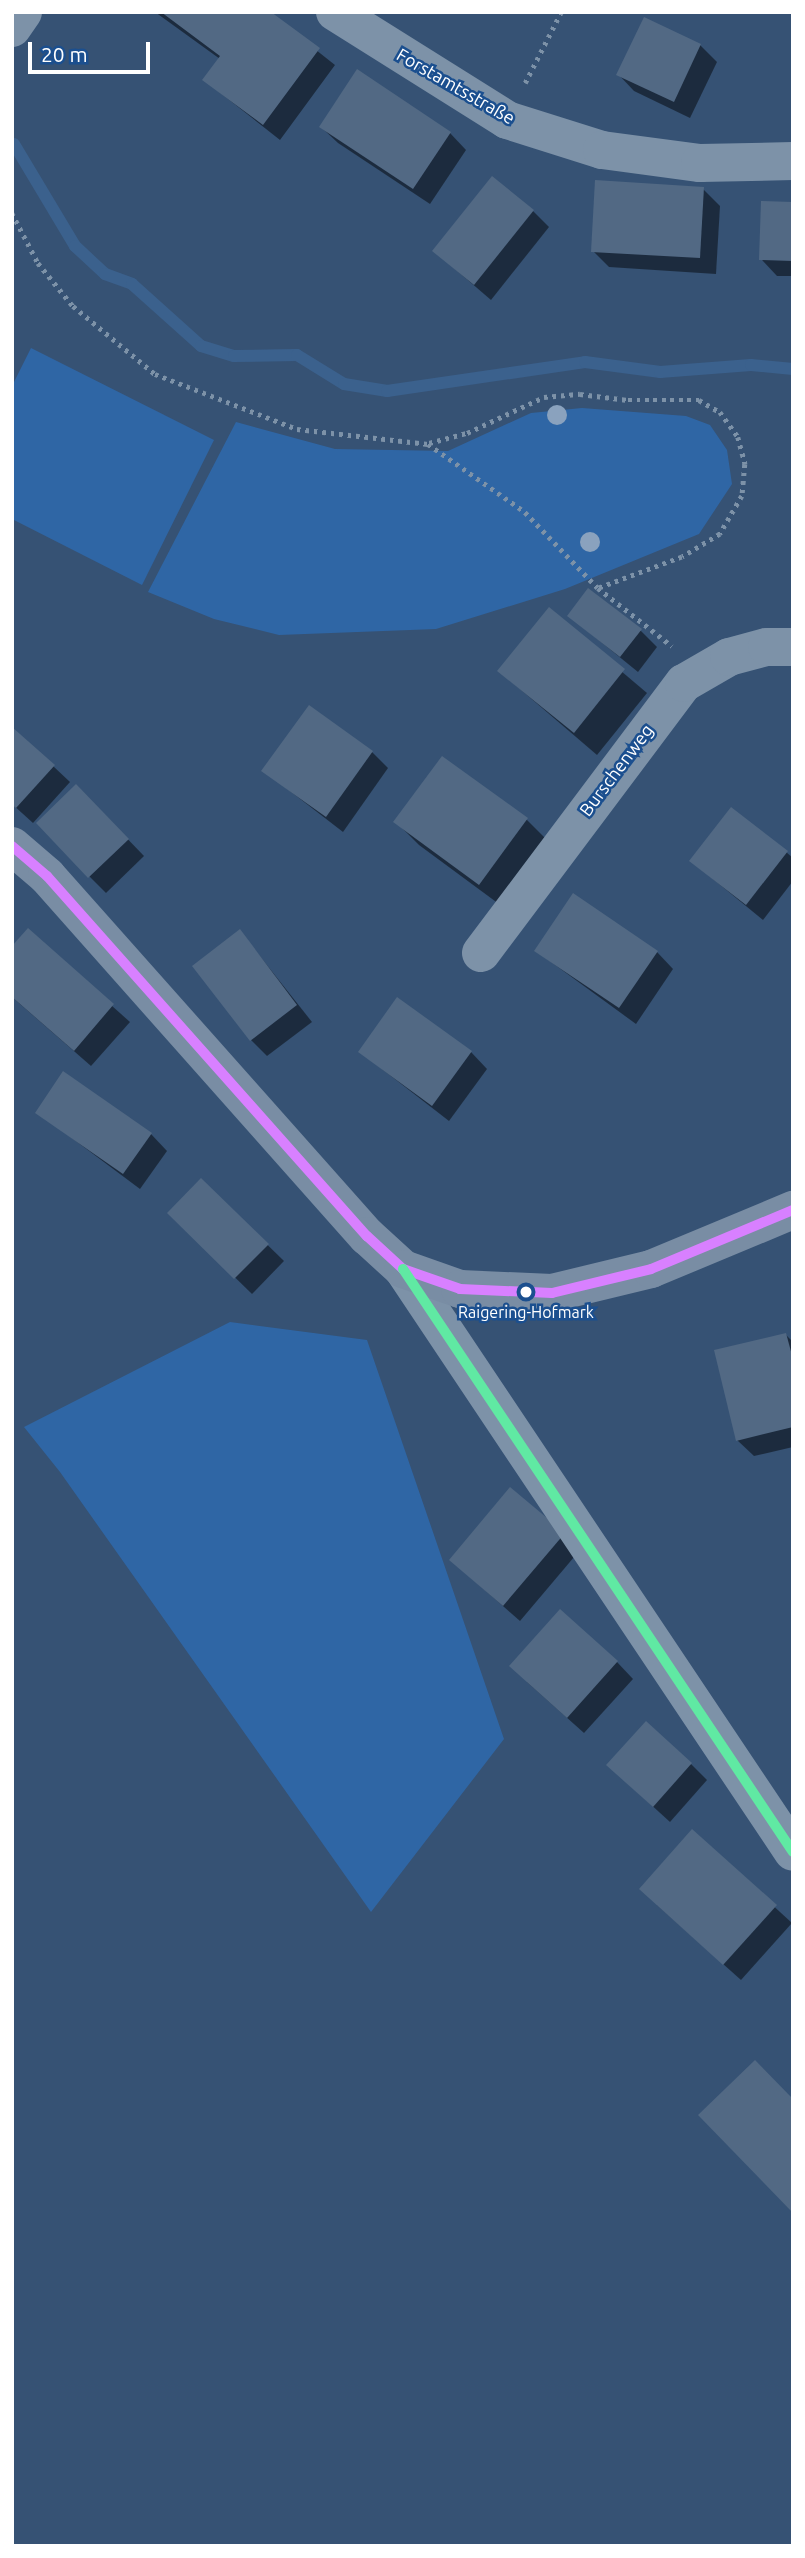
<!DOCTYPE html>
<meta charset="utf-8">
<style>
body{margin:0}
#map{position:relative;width:805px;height:2558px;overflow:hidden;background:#365274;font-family:Ubuntu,sans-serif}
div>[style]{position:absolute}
.green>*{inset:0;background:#2f66a5}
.shadow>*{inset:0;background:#0007}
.stream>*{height:12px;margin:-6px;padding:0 6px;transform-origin:6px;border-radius:6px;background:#3b618d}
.building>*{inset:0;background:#526984}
.path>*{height:4.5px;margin-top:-2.25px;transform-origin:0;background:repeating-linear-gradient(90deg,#7d92a8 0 3.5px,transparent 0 8.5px)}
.street>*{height:38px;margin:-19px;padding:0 19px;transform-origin:19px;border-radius:19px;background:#7d92a8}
.secondary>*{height:38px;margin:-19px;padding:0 19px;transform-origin:19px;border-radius:19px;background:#798da4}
.bus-1>*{height:10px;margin:-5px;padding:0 5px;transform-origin:5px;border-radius:5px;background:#d880ff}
.bus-2>*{height:10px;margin:-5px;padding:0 5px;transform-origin:5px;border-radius:5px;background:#60e9a3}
.trees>*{width:20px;height:20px;margin:-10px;border-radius:50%;background:#8aa2be}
.dots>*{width:19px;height:19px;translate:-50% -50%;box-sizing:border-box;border:4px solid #1b4f8f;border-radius:50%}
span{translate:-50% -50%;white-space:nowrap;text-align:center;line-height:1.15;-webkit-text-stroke:5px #1b4f8f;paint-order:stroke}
.bus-label{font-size:16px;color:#fff}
.street-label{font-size:18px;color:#fff}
.frame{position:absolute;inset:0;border:14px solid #fff;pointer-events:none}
.scale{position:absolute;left:28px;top:42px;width:122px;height:32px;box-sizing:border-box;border:4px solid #fff;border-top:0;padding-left:9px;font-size:21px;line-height:24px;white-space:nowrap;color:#fff;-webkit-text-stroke:5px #1b4f8f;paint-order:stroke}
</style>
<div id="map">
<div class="green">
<div style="clip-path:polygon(31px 348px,214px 440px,142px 585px,12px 519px,12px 386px)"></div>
<div style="clip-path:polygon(582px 408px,686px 416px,710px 425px,727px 450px,732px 484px,699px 534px,565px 589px,436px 629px,279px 635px,214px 619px,148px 592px,236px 422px,335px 449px,448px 451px,531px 413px)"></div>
<div style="clip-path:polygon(230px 1322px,367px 1340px,504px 1739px,371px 1912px,60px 1472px,24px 1427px)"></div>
</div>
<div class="shadow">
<div style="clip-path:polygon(155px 12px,268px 12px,335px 65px,280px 140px,204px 80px,220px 59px)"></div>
<div style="clip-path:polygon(644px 19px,700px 45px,717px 62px,690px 118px,634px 91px,618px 74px)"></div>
<div style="clip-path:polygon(321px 127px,450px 133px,466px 150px,430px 204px,338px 143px)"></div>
<div style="clip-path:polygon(703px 189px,720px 206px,716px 274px,609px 267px,593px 251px)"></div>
<div style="clip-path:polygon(793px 204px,793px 276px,777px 276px,761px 259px)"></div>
<div style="clip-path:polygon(533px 211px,549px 227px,491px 300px,434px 251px)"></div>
<div style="clip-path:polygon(549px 610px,647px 693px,597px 755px,499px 671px)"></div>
<div style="clip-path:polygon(569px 616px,641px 631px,657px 647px,638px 672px)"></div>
<div style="clip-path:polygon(372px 752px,388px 768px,343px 832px,264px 771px)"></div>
<div style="clip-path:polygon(53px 766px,70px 782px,33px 823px,12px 804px)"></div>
<div style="clip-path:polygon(93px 803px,144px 856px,106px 893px,89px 876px)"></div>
<div style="clip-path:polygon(527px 820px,550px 843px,503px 907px,419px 845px,396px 822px)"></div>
<div style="clip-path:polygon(786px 852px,793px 858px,793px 881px,763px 920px,691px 861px)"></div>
<div style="clip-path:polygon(28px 931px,130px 1022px,91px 1066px,12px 997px,12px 949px)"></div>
<div style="clip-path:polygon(240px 931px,312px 1022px,267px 1056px,251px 1040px)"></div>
<div style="clip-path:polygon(536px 951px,657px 952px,673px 969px,636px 1024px)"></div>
<div style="clip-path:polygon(360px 1052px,471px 1052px,487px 1069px,449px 1121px)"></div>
<div style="clip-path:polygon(37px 1112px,151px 1134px,167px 1151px,140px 1189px)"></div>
<div style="clip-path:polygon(201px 1180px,284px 1261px,252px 1294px,169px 1213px)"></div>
<div style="clip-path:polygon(786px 1335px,793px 1342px,793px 1447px,754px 1456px,737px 1440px)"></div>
<div style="clip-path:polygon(510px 1489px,580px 1550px,520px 1621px,451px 1560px)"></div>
<div style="clip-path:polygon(617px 1662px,633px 1679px,584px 1733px,527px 1682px)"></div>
<div style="clip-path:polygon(691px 1764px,707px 1780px,670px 1822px,625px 1781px)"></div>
<div style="clip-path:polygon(692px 1831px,792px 1923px,741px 1980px,657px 1905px)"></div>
</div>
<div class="stream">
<div style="left:14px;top:144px;width:119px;rotate:59.1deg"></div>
<div style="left:75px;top:246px;width:41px;rotate:43deg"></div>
<div style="left:105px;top:274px;width:29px;rotate:20deg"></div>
<div style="left:132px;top:284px;width:93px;rotate:41.9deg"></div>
<div style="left:201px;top:346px;width:34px;rotate:17deg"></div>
<div style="left:234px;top:356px;width:63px;rotate:-0.9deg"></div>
<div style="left:297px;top:355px;width:55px;rotate:31.7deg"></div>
<div style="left:344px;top:384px;width:44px;rotate:9.2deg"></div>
<div style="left:387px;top:391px;width:200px;rotate:-8.3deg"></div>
<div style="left:585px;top:362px;width:76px;rotate:7.6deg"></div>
<div style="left:660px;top:372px;width:91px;rotate:-4.4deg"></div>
<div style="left:751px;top:365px;width:42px;rotate:5.4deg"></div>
</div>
<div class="building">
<div style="clip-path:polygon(161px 12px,271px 12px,320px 48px,263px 125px,202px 80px,220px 56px)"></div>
<div style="clip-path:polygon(644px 17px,701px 44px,674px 102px,616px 75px)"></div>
<div style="clip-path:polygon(357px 69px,451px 132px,413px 189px,319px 127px)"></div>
<div style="clip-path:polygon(492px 176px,534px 210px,474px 285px,432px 251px)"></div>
<div style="clip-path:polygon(595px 180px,704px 187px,700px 258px,591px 252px)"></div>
<div style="clip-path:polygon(761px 201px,793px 202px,793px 261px,759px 260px)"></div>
<div style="clip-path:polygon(588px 588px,642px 629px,620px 657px,567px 616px)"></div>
<div style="clip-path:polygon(549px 607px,625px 669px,574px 733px,497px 671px)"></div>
<div style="clip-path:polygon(309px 705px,373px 751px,326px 817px,261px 771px)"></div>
<div style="clip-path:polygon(12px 727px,55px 765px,16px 808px,12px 805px)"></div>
<div style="clip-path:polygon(442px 756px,528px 818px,479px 885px,393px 822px)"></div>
<div style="clip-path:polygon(76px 784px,129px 839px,88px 878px,36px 823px)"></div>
<div style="clip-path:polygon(731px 807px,788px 851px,746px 905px,689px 861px)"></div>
<div style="clip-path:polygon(573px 893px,658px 951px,619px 1008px,534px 951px)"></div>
<div style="clip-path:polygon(28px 928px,114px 1004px,74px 1051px,12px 997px,12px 946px)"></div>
<div style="clip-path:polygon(240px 929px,297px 1005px,250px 1041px,192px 966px)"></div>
<div style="clip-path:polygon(397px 997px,472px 1051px,432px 1106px,358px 1052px)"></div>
<div style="clip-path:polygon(63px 1071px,152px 1133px,123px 1174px,35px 1113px)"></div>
<div style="clip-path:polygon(201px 1178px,269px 1244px,234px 1279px,167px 1213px)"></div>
<div style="clip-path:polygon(786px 1333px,793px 1359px,793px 1427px,736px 1441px,714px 1350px)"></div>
<div style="clip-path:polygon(510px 1487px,565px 1533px,503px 1606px,449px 1560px)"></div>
<div style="clip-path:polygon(560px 1609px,618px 1661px,567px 1718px,509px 1666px)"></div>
<div style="clip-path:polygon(646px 1721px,692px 1763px,653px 1807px,606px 1765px)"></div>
<div style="clip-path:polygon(692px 1829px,777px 1905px,723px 1965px,639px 1889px)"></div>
<div style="clip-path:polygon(755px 2060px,793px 2099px,793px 2213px,698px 2115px)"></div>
</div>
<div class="path">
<div style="left:525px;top:83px;width:80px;rotate:-63.1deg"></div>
<div style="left:12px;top:213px;width:56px;rotate:62.5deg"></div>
<div style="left:38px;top:263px;width:55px;rotate:50.9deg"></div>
<div style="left:73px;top:306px;width:107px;rotate:39.7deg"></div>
<div style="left:155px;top:374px;width:152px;rotate:21.2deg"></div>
<div style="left:297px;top:429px;width:132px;rotate:6.5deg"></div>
<div style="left:428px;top:444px;width:118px;rotate:35deg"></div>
<div style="left:525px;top:512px;width:105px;rotate:46.2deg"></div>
<div style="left:598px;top:588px;width:94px;rotate:38.1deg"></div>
<div style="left:429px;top:443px;width:39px;rotate:-15deg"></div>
<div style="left:467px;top:433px;width:85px;rotate:-25.1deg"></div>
<div style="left:544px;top:397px;width:36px;rotate:-5deg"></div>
<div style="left:580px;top:394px;width:48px;rotate:7.1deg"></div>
<div style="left:628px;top:400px;width:71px"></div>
<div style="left:699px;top:400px;width:24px;rotate:30deg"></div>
<div style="left:720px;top:412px;width:31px;rotate:54deg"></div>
<div style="left:738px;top:437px;width:28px;rotate:75deg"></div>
<div style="left:745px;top:464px;width:32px;rotate:95deg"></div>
<div style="left:742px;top:496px;width:44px;rotate:120.1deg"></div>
<div style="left:720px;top:534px;width:44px;rotate:148.8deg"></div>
<div style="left:682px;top:557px;width:89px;rotate:159.5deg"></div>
</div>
<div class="street">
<div style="left:335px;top:12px;width:203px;rotate:32.1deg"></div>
<div style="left:507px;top:120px;width:100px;rotate:17.5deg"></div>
<div style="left:602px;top:150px;width:99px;rotate:7.6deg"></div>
<div style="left:700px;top:163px;width:93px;rotate:-1.2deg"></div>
<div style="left:12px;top:28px;width:19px;rotate:-55deg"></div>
<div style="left:481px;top:953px;width:338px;rotate:-53.1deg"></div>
<div style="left:684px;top:683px;width:52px;rotate:-30deg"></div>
<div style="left:729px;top:657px;width:39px;rotate:-15deg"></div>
<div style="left:767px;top:647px;width:26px"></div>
<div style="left:403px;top:1269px;width:701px;rotate:56.22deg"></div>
</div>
<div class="secondary">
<div style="left:12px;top:846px;width:46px;rotate:40.6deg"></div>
<div style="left:47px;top:876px;width:482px;rotate:48.4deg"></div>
<div style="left:367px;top:1236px;width:49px;rotate:42.5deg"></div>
<div style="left:403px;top:1269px;width:60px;rotate:19.3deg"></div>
<div style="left:460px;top:1289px;width:92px;rotate:2.5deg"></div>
<div style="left:552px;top:1293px;width:102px;rotate:-13.6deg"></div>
<div style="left:651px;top:1269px;width:154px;rotate:-22.6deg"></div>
</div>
<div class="bus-1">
<div style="left:12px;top:846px;width:46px;rotate:40.6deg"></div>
<div style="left:47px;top:876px;width:482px;rotate:48.4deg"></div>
<div style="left:367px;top:1236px;width:49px;rotate:42.5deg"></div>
<div style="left:403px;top:1269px;width:60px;rotate:19.3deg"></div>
<div style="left:460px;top:1289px;width:92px;rotate:2.5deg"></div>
<div style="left:552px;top:1293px;width:102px;rotate:-13.6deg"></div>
<div style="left:651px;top:1269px;width:154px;rotate:-22.6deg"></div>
</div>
<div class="bus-2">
<div style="left:403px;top:1269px;width:701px;rotate:56.22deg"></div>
</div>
<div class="trees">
<div style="left:557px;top:415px"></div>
<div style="left:590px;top:542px"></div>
</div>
<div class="dots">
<div style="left:526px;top:1292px;background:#fff"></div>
</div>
<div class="bus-label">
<span style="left:526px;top:1312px">Raigering-Hofmark</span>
</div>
<div class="street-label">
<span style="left:456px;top:86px;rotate:30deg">Forstamtsstraße</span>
<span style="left:616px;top:770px;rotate:-53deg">Burschenweg</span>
</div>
<div class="frame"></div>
<div class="scale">20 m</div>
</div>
